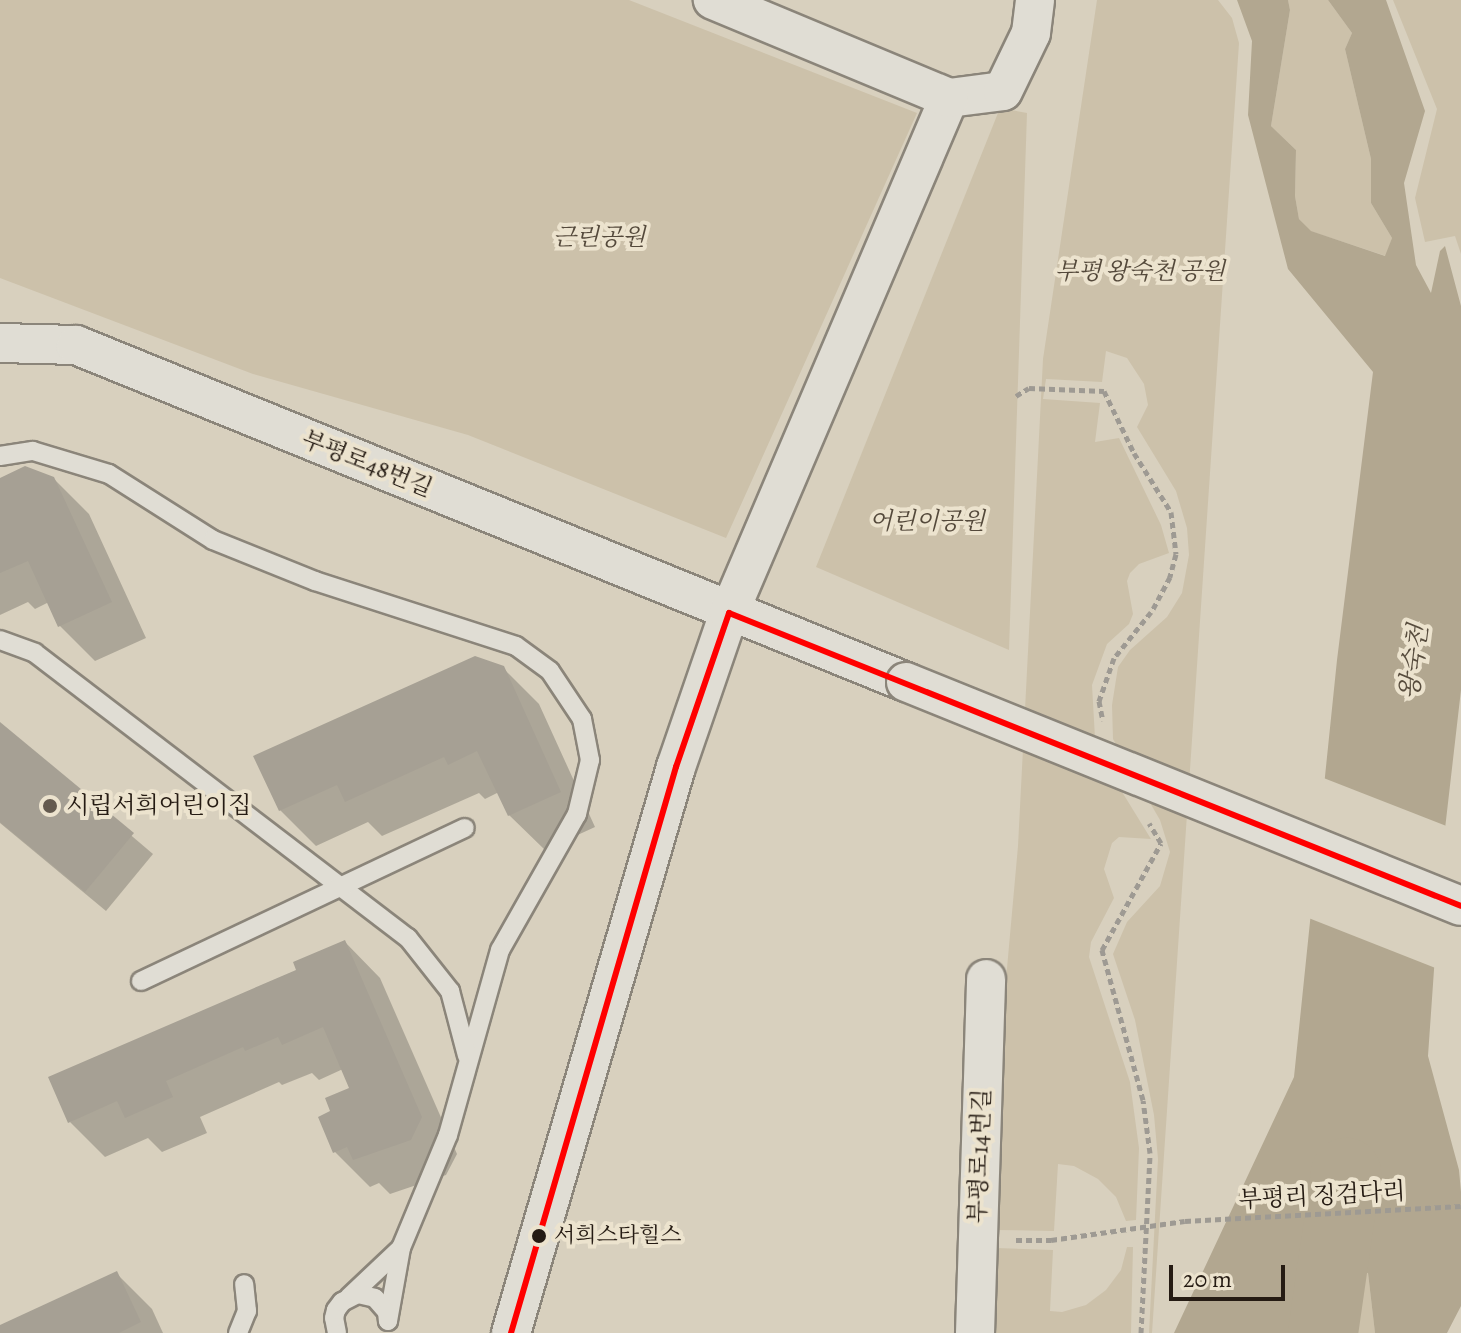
<!DOCTYPE html>
<meta charset="utf-8">
<style>
body{margin:0}
#map{position:relative;width:1461px;height:1333px;overflow:hidden;background:#d8d0be;font-family:Alegreya,"Noto Serif KR",serif}
div>[style]{position:absolute}
.green>*{inset:0;background:#ccc1aa}
.water>*{inset:0;background:#b2a790}
.pier>*{inset:0;background:#d8d0be}
.shadow>*{inset:0;background:#0003}
.river>*{height:70px;margin:-35px;padding:0 35px;transform-origin:35px;border-radius:35px;background:#b2a790}
.building>*{inset:0;background:#a6a094}
.path>*{height:5px;margin-top:-2.5px;transform-origin:0;background:repeating-linear-gradient(90deg,#9e9a93 0 6px,transparent 0 10px)}
.roads{filter:drop-shadow(2px 0 #8b857a) drop-shadow(-2px 0 #8b857a) drop-shadow(0 2px #8b857a) drop-shadow(0 -2px #8b857a)}
.service>*{height:18px;margin:-9px;padding:0 9px;transform-origin:9px;border-radius:9px;background:#e0ddd4}
.minor>*{height:38px;margin:-19px;padding:0 19px;transform-origin:19px;border-radius:19px;background:#e0ddd4}
.bridges{filter:drop-shadow(2px 0 #8b857a) drop-shadow(-2px 0 #8b857a) drop-shadow(0 2px #8b857a) drop-shadow(0 -2px #8b857a)}
.minor-bridge>*{height:38px;margin:-19px;padding:0 19px;transform-origin:19px;border-radius:19px;background:#e0ddd4}
.bus-1>*{height:6px;margin:-3px;padding:0 3px;transform-origin:3px;border-radius:3px;background:#f00}
.dots>*{width:22px;height:22px;translate:-50% -50%;box-sizing:border-box;border:4px solid #ece3ce;border-radius:50%}
span{translate:-50% -50%;white-space:nowrap;text-align:center;line-height:1.15;-webkit-text-stroke:8px #ece3ce;paint-order:stroke}
.bus-label{font-size:22px;color:#251b13}
.left{translate:0 -50%;text-align:left}
.park-label{font-size:24px;color:#54493b;font-style:italic}
.street-label{font-size:24px;color:#251b13}
.poi-label{font-size:24px;color:#251b13}
.water-label{font-size:26px;color:#574c3d;font-style:italic}
.scale{position:absolute;left:1169px;top:1265px;width:116px;height:36px;box-sizing:border-box;border:4px solid #251b13;border-top:0;padding-left:10px;font-size:24px;line-height:28px;white-space:nowrap;color:#251b13;-webkit-text-stroke:6px #ece3ce;paint-order:stroke}
</style>
<div id="map">
<div class="green">
<div style="clip-path:polygon(0 0,629px 0,917px 113px,726px 538px,468px 435px,253px 374px,0 278px)"></div>
<div style="clip-path:polygon(1097px 0,1218px 0,1232px 18px,1239px 43px,1152px 1333px,1149px 1333px,1158px 1159px,1154px 1115px,1135px 1020px,1113px 954px,1127px 922px,1160px 886px,1170px 852px,1160px 820px,1113px 739px,1112px 705px,1118px 667px,1130px 650px,1167px 617px,1182px 593px,1189px 555px,1187px 528px,1176px 491px,1137px 427px,1148px 405px,1144px 384px,1127px 358px,1106px 351px,1102px 382px,1046px 379px,1043px 399px,1100px 403px,1095px 442px,1119px 438px,1161px 525px,1169px 553px,1139px 564px,1130px 573px,1127px 581px,1133px 614px,1129px 624px,1107px 644px,1092px 685px,1095px 738px,1103px 761px,1151px 839px,1119px 837px,1112px 843px,1104px 869px,1114px 898px,1091px 942px,1089px 957px,1130px 1082px,1139px 1148px,1136px 1220px,1126px 1221px,1116px 1197px,1098px 1179px,1074px 1166px,1058px 1164px,1054px 1231px,997px 1230px,996px 1248px,1053px 1250px,1050px 1311px,1062px 1312px,1086px 1305px,1106px 1290px,1121px 1270px,1127px 1247px,1133px 1247px,1131px 1333px,981px 1333px,992px 1135px,1018px 846px,1043px 359px)"></div>
<div style="clip-path:polygon(1288px 0,1328px 0,1352px 33px,1345px 49px,1371px 159px,1371px 203px,1392px 238px,1386px 256px,1310px 231px,1299px 219px,1295px 196px,1296px 150px,1271px 126px,1290px 10px)"></div>
<div style="clip-path:polygon(1393px 0,1461px 0,1461px 254px,1455px 236px,1425px 242px,1415px 198px,1437px 109px)"></div>
<div style="clip-path:polygon(1000px 108px,1027px 113px,1009px 650px,816px 567px)"></div>
<div style="clip-path:polygon(1310px 1267px,1368px 1273px,1375px 1333px,1295px 1333px,1305px 1308px)"></div>
</div>
<div class="water">
<div style="clip-path:polygon(1237px 0,1288px 0,1290px 10px,1271px 126px,1296px 150px,1295px 196px,1299px 219px,1311px 231px,1385px 256px,1392px 238px,1371px 203px,1371px 159px,1345px 49px,1352px 33px,1328px 0,1386px 0,1425px 111px,1404px 183px,1416px 265px,1431px 293px,1440px 251px,1445px 246px,1461px 306px,1461px 690px,1442px 855px,1428px 1056px,1459px 1170px,1461px 1192px,1461px 1306px,1447px 1333px,1375px 1333px,1368px 1273px,1311px 1267px,1305px 1308px,1295px 1333px,1174px 1333px,1294px 1077px,1337px 660px,1373px 372px,1288px 269px,1248px 115px,1252px 41px)"></div>
</div>
<div class="pier">
<div style="clip-path:polygon(1321px 777px,1449px 827px,1438px 969px,1306px 917px)"></div>
</div>
<div class="shadow">
<div style="clip-path:polygon(53px 478px,89px 514px,146px 638px,95px 661px,59px 625px,49px 602px,35px 609px,28px 602px,0 615px,0 480px)"></div>
<div style="clip-path:polygon(503px 668px,539px 704px,595px 827px,545px 850px,509px 815px,499px 792px,485px 799px,479px 793px,382px 836px,368px 822px,316px 846px,280px 810px)"></div>
<div style="clip-path:polygon(0 724px,153px 854px,106px 911px,0 823px)"></div>
<div style="clip-path:polygon(345px 942px,380px 978px,457px 1154px,446px 1175px,390px 1194px,379px 1183px,370px 1187px,335px 1152px,333px 1112px,352px 1089px,343px 1069px,319px 1080px,312px 1073px,282px 1085px,279px 1082px,200px 1117px,207px 1133px,162px 1152px,148px 1138px,105px 1157px,70px 1122px)"></div>
<div style="clip-path:polygon(116px 1273px,152px 1309px,163px 1333px,0 1333px,0 1327px)"></div>
</div>
<div class="river">
<div style="left:1323px;top:1333px;width:162px;rotate:-81.8deg"></div>
</div>
<div class="building">
<div style="clip-path:polygon(25px 466px,54px 477px,112px 602px,58px 627px,28px 561px,0 573px,0 478px)"></div>
<div style="clip-path:polygon(475px 656px,504px 666px,561px 792px,508px 816px,477px 751px,448px 765px,444px 757px,345px 802px,337px 785px,279px 811px,253px 756px)"></div>
<div style="clip-path:polygon(0 722px,134px 833px,85px 892px,0 822px)"></div>
<div style="clip-path:polygon(345px 940px,422px 1117px,411px 1140px,353px 1160px,347px 1147px,333px 1153px,318px 1117px,330px 1111px,325px 1098px,349px 1088px,323px 1027px,282px 1045px,278px 1037px,245px 1051px,243px 1047px,166px 1081px,173px 1097px,125px 1118px,117px 1101px,68px 1123px,48px 1077px,296px 970px,293px 962px)"></div>
<div style="clip-path:polygon(117px 1271px,141px 1322px,119px 1333px,0 1333px,0 1325px)"></div>
</div>
<div class="path">
<div style="left:1016px;top:396px;width:15px;rotate:-32deg"></div>
<div style="left:1029px;top:388px;width:75px;rotate:2.3deg"></div>
<div style="left:1104px;top:391px;width:69px;rotate:64.2deg"></div>
<div style="left:1134px;top:453px;width:70px;rotate:57.9deg"></div>
<div style="left:1171px;top:512px;width:42px;rotate:83.2deg"></div>
<div style="left:1176px;top:554px;width:24px;rotate:105deg"></div>
<div style="left:1170px;top:577px;width:40px;rotate:118deg"></div>
<div style="left:1151px;top:612px;width:59px;rotate:128.8deg"></div>
<div style="left:1114px;top:658px;width:46px;rotate:109.2deg"></div>
<div style="left:1099px;top:701px;width:20px;rotate:79deg"></div>
<div style="left:1016px;top:1240px;width:35px"></div>
<div style="left:1051px;top:1240px;width:135px;rotate:-8.1deg"></div>
<div style="left:1185px;top:1221px;width:276px;rotate:-3.1deg"></div>
<div style="left:1141px;top:1333px;width:180px;rotate:-87.1deg"></div>
<div style="left:1150px;top:1153px;width:53px;rotate:-97.5deg"></div>
<div style="left:1143px;top:1100px;width:156px;rotate:-105.3deg"></div>
<div style="left:1102px;top:950px;width:122px;rotate:-61.1deg"></div>
<div style="left:1161px;top:843px;width:23px;rotate:-121deg"></div>
</div>
<div class="roads">
<div class="service">
<div style="left:0;top:456px;width:33px;rotate:-9deg"></div>
<div style="left:33px;top:451px;width:79px;rotate:16.8deg"></div>
<div style="left:109px;top:474px;width:123px;rotate:32.4deg"></div>
<div style="left:213px;top:540px;width:110px;rotate:21.9deg"></div>
<div style="left:315px;top:581px;width:211px;rotate:17.9deg"></div>
<div style="left:516px;top:646px;width:42px;rotate:36.3deg"></div>
<div style="left:550px;top:671px;width:58px;rotate:56.3deg"></div>
<div style="left:582px;top:719px;width:42px;rotate:79deg"></div>
<div style="left:590px;top:760px;width:56px;rotate:103.5deg"></div>
<div style="left:577px;top:814px;width:156px;rotate:119.5deg"></div>
<div style="left:500px;top:950px;width:192px;rotate:105.7deg"></div>
<div style="left:448px;top:1135px;width:122px;rotate:112.6deg"></div>
<div style="left:401px;top:1248px;width:74px;rotate:100.1deg"></div>
<div style="left:0;top:640px;width:37px;rotate:20deg"></div>
<div style="left:35px;top:653px;width:469px;rotate:37.4deg"></div>
<div style="left:408px;top:938px;width:68px;rotate:51.6deg"></div>
<div style="left:450px;top:991px;width:67px;rotate:75.3deg"></div>
<div style="left:141px;top:981px;width:358px;rotate:-25.3deg"></div>
<div style="left:349px;top:1297px;width:71px;rotate:-43.3deg"></div>
<div style="left:238px;top:1333px;width:24px;rotate:-68deg"></div>
<div style="left:247px;top:1311px;width:27px;rotate:-96deg"></div>
<div style="left:337px;top:1333px;width:15px;rotate:-101deg"></div>
<div style="left:334px;top:1318px;width:8px;rotate:-76deg"></div>
<div style="left:336px;top:1310px;width:10px;rotate:-53deg"></div>
<div style="left:342px;top:1302px;width:18px;rotate:-27deg"></div>
<div style="left:358px;top:1294px;width:17px;rotate:13deg"></div>
<div style="left:375px;top:1298px;width:18px;rotate:49deg"></div>
<div style="left:387px;top:1312px;width:9px;rotate:84deg"></div>
</div>
<div class="minor">
<div style="left:949px;top:98px;width:54px;rotate:-7.4deg"></div>
<div style="left:1003px;top:91px;width:64px;rotate:-64.2deg"></div>
<div style="left:1031px;top:33px;width:33px;rotate:-83deg"></div>
<div style="left:0;top:343px;width:76px;rotate:1.5deg"></div>
<div style="left:76px;top:345px;width:896px;rotate:22.1deg"></div>
<div style="left:511px;top:1333px;width:590px;rotate:-73.75deg"></div>
<div style="left:676px;top:767px;width:163px;rotate:-71deg"></div>
<div style="left:729px;top:613px;width:560px;rotate:-66.87deg"></div>
<div style="left:949px;top:98px;width:256px;rotate:-157.4deg"></div>
<div style="left:975px;top:1333px;width:354px;rotate:-88.2deg"></div>
</div>
</div>
<div class="bridges">
<div class="minor-bridge">
<div style="left:906px;top:682px;width:598px;rotate:21.98deg"></div>
</div>
</div>
<div class="bus-1">
<div style="left:511px;top:1333px;width:590px;rotate:-73.75deg"></div>
<div style="left:676px;top:767px;width:163px;rotate:-71deg"></div>
<div style="left:729px;top:613px;width:788px;rotate:21.81deg"></div>
</div>
<div class="dots">
<div style="left:50px;top:806px;background:#645a4f"></div>
<div style="left:539px;top:1236px;background:#251b13"></div>
</div>
<div class="bus-label">
<span class="left" style="left:554px;top:1236px">서희스타힐스</span>
</div>
<div class="park-label">
<span style="left:599px;top:238px">근린공원</span>
<span style="left:1140px;top:272px">부평 왕숙천 공원</span>
<span style="left:927px;top:522px">어린이공원</span>
</div>
<div class="street-label">
<span style="left:367px;top:464px;rotate:22deg">부평로48번길</span>
<span style="left:980px;top:1156px;rotate:-88deg">부평로14번길</span>
<span style="left:1322px;top:1196px;rotate:-3deg">부평리 징검다리</span>
</div>
<div class="poi-label">
<span class="left" style="left:66px;top:806px">시립서희어린이집</span>
</div>
<div class="water-label">
<span style="left:1414px;top:662px;rotate:-82deg">왕숙천</span>
</div>
<div class="scale">20 m</div>
</div>
